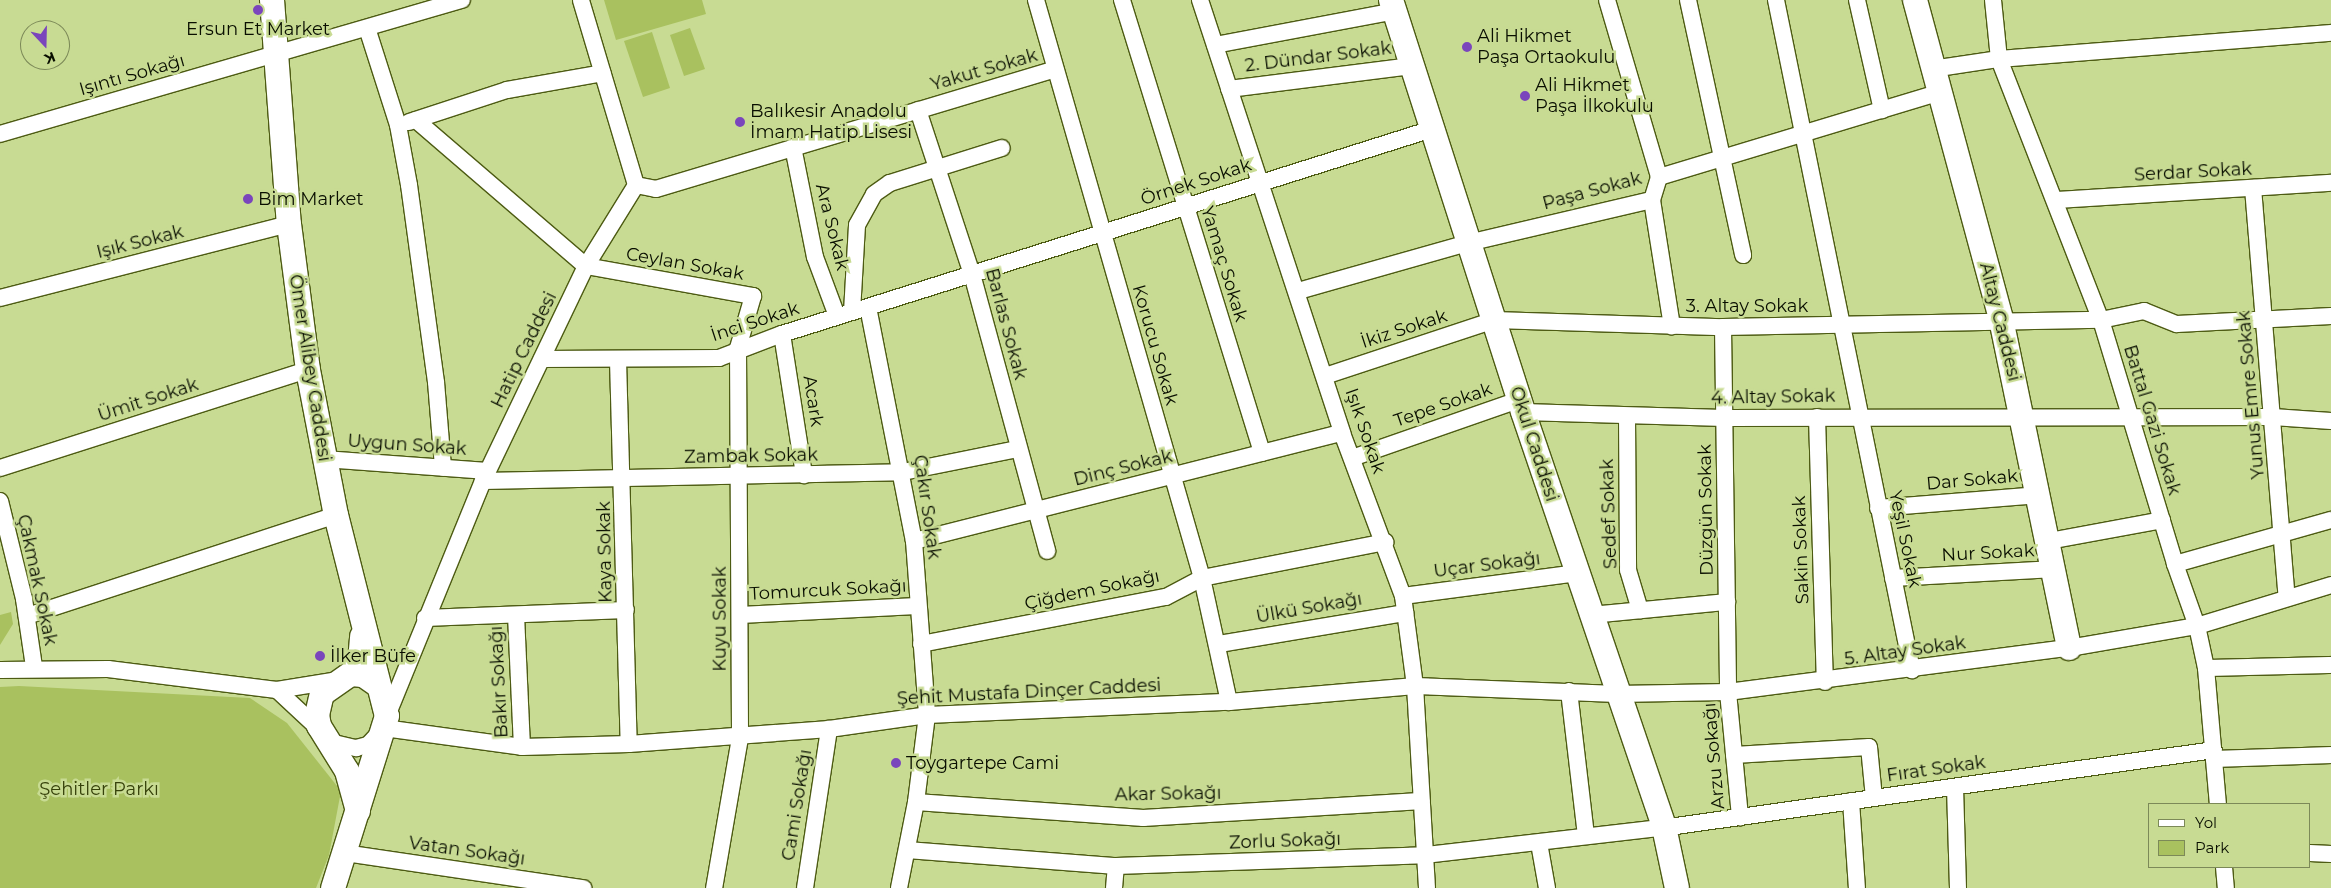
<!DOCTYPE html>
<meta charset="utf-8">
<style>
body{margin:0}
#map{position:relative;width:2331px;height:888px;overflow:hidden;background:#c8db93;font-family:Montserrat,sans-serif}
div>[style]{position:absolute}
.green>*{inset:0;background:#a9c15f}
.roads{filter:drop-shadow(1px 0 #4d5b13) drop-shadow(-1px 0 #4d5b13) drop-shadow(0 1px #4d5b13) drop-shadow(0 -1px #4d5b13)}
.street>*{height:16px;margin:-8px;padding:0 8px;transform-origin:8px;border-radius:8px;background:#fff}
.secondary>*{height:24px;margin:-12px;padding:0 12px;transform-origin:12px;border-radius:12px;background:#fff}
.dots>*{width:14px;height:14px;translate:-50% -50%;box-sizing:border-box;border:2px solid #c8db93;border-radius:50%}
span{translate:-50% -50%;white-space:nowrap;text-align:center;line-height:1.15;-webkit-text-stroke:5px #c8db93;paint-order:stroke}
.poi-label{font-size:18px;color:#090e00}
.left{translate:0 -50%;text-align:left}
.street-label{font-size:18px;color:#090e00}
.park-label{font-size:18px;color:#36410a}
.legend{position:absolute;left:2148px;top:803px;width:162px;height:65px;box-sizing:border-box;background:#c8db93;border:1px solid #7c8958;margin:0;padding:6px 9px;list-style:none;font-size:15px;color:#090e00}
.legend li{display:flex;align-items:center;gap:10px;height:25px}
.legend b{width:25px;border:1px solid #7c8958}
.north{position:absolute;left:20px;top:20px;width:50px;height:50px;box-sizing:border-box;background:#c8db93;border:1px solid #7c8958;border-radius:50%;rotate:159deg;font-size:14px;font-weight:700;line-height:20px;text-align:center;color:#090e00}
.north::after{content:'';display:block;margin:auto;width:18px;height:22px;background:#7a45bc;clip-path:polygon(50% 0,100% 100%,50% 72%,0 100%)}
</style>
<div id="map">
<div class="green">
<div style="clip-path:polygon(604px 0,702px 0,706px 14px,616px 40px)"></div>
<div style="clip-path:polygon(690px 28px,705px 69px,684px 76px,670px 35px)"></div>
<div style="clip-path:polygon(652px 32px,670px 88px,643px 97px,624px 41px)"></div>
<div style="clip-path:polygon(11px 612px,13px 624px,0 645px,0 615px)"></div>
<div style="clip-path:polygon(19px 686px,250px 698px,287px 723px,341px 791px,329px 855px,316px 888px,0 888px,0 687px)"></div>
</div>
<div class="roads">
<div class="street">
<div style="left:1036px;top:0;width:601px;rotate:73.98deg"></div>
<div style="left:1202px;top:578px;width:127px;rotate:77.7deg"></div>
<div style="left:1122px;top:0;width:474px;rotate:72.8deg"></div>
<div style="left:1200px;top:0;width:456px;rotate:71.8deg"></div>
<div style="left:1342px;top:433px;width:174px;rotate:69.5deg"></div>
<div style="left:1403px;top:596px;width:91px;rotate:82.4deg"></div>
<div style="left:1415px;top:686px;width:202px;rotate:86.6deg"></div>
<div style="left:1607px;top:0;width:184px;rotate:73.6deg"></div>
<div style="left:1688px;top:0;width:261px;rotate:77.8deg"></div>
<div style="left:1776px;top:0;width:684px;rotate:78.53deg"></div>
<div style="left:1857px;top:0;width:113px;rotate:77.2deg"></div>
<div style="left:1993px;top:0;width:59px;rotate:84.2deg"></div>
<div style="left:1999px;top:59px;width:280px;rotate:68.7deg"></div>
<div style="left:2101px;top:320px;width:255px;rotate:73.1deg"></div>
<div style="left:2175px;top:564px;width:66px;rotate:70.5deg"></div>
<div style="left:2197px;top:626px;width:43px;rotate:77.9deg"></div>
<div style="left:2206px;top:668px;width:137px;rotate:85deg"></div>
<div style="left:367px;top:28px;width:102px;rotate:72.3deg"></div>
<div style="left:398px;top:125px;width:61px;rotate:79.6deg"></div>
<div style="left:409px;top:185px;width:199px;rotate:82.2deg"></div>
<div style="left:436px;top:382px;width:86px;rotate:85.3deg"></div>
<div style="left:1215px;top:45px;width:183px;rotate:-10.7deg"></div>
<div style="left:1932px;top:69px;width:68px;rotate:-8.5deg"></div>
<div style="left:1999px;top:59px;width:333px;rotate:-4.5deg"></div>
<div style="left:1229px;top:89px;width:184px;rotate:-7.2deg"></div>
<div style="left:918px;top:110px;width:173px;rotate:71.8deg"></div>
<div style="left:972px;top:274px;width:287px;rotate:74.8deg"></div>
<div style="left:416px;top:120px;width:224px;rotate:40.7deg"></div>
<div style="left:586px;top:266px;width:170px;rotate:10.2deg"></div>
<div style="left:753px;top:296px;width:54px;rotate:106.1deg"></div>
<div style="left:738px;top:348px;width:390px;rotate:89.7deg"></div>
<div style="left:740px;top:738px;width:152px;rotate:99.8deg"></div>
<div style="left:409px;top:122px;width:103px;rotate:-18.1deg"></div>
<div style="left:507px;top:90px;width:97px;rotate:-10deg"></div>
<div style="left:0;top:134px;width:481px;rotate:-16.2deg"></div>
<div style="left:793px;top:147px;width:112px;rotate:78.7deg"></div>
<div style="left:815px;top:257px;width:63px;rotate:69.6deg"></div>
<div style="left:636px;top:185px;width:20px;rotate:11deg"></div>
<div style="left:656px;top:189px;width:417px;rotate:-16.7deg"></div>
<div style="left:2253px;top:188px;width:411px;rotate:85.3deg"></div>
<div style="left:1652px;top:200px;width:128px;rotate:81deg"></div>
<div style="left:2057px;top:200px;width:275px;rotate:-3.6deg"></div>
<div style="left:1298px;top:291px;width:177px;rotate:-15.8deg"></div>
<div style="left:1468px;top:243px;width:189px;rotate:-13.2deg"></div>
<div style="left:1652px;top:200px;width:24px;rotate:-73deg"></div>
<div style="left:1659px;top:177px;width:291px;rotate:-16.8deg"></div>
<div style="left:0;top:298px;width:298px;rotate:-14.4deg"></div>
<div style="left:868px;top:307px;width:238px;rotate:78.9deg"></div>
<div style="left:914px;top:541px;width:174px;rotate:85.7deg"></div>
<div style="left:927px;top:715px;width:88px;rotate:97.2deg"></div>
<div style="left:916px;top:802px;width:88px;rotate:101.2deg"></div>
<div style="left:852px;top:312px;width:87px;rotate:-86.7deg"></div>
<div style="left:857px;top:225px;width:35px;rotate:-61deg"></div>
<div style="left:874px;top:194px;width:19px;rotate:-35deg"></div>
<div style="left:890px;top:183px;width:117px;rotate:-17.4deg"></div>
<div style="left:1723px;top:327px;width:365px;rotate:89.2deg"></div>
<div style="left:1728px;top:692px;width:126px;rotate:84.5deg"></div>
<div style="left:782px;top:334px;width:143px;rotate:81.1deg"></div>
<div style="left:542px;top:359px;width:177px;rotate:-0.3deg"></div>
<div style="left:719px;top:358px;width:67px;rotate:-20.9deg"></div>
<div style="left:782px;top:334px;width:682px;rotate:-17.5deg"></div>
<div style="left:618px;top:360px;width:384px;rotate:88.4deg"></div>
<div style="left:1325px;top:376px;width:178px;rotate:-18.3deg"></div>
<div style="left:1494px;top:320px;width:229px;rotate:1.8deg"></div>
<div style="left:1723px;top:327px;width:378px;rotate:-1.1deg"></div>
<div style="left:2101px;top:320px;width:44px;rotate:-11.8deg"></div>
<div style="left:2144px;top:311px;width:35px;rotate:22deg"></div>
<div style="left:2177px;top:324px;width:154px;rotate:-3deg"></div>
<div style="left:1523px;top:412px;width:201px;rotate:1.7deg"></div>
<div style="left:1724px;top:418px;width:549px;rotate:-0.1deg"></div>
<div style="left:2273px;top:417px;width:58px;rotate:3.9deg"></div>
<div style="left:1627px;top:416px;width:154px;rotate:89.6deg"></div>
<div style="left:1628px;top:570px;width:42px;rotate:73.3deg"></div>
<div style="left:1817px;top:417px;width:265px;rotate:88.3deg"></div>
<div style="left:1352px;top:458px;width:177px;rotate:-19.2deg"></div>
<div style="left:324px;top:459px;width:164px;rotate:4.2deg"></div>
<div style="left:0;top:468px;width:323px;rotate:-17.7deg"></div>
<div style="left:483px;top:481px;width:420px;rotate:-1.2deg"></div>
<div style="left:903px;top:472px;width:116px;rotate:-11.4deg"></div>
<div style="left:0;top:501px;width:101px;rotate:76.2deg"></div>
<div style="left:24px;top:599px;width:69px;rotate:81.6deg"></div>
<div style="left:1878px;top:508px;width:162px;rotate:-4.6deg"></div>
<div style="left:914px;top:541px;width:441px;rotate:-14.2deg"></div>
<div style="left:2049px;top:541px;width:115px;rotate:-10.5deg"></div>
<div style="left:2175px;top:564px;width:162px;rotate:-15.8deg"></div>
<div style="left:1893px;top:578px;width:162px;rotate:-3.2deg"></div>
<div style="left:1403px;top:596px;width:176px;rotate:-7.5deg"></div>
<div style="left:516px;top:615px;width:132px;rotate:87.4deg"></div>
<div style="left:740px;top:615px;width:177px;rotate:-2.9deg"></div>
<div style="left:1591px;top:615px;width:137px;rotate:-5.5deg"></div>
<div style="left:27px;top:616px;width:325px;rotate:-18.1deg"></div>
<div style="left:425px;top:618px;width:201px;rotate:-2.3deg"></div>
<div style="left:921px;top:644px;width:249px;rotate:-10.9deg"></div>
<div style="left:1166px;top:597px;width:41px;rotate:-27.8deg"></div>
<div style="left:1202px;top:578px;width:187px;rotate:-11.1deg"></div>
<div style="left:1219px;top:644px;width:189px;rotate:-9.5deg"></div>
<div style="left:2206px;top:668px;width:125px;rotate:-1.4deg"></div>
<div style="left:0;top:670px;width:108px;rotate:-0.5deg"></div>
<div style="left:108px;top:669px;width:170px;rotate:7.1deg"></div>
<div style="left:277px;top:690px;width:75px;rotate:-9.2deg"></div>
<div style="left:351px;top:678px;width:11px;rotate:5deg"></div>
<div style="left:362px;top:679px;width:21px;rotate:35deg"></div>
<div style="left:277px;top:690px;width:78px;rotate:42.9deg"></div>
<div style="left:334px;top:743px;width:23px;rotate:13deg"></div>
<div style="left:356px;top:748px;width:12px;rotate:-14deg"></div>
<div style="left:368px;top:745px;width:23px;rotate:-47deg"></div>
<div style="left:384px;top:728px;width:139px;rotate:7.8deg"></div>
<div style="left:522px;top:747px;width:107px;rotate:-1.6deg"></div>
<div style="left:629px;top:744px;width:201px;rotate:-4.3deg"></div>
<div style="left:829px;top:729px;width:99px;rotate:-8.1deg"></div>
<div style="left:927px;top:715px;width:302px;rotate:-2.5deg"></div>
<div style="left:1229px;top:702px;width:187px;rotate:-4.9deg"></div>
<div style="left:1415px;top:686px;width:202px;rotate:2.3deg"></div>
<div style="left:1617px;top:694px;width:111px;rotate:-1deg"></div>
<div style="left:1728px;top:692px;width:344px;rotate:-7.4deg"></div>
<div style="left:2069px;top:648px;width:130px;rotate:-9.8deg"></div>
<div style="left:2197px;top:626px;width:140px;rotate:-17deg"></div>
<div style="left:1569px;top:691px;width:146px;rotate:83.3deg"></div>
<div style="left:387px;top:716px;width:254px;rotate:-67.8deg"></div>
<div style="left:483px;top:481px;width:238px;rotate:-64.4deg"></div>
<div style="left:586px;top:266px;width:95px;rotate:-58.3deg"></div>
<div style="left:636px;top:185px;width:193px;rotate:-106.6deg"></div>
<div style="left:1734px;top:755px;width:135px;rotate:-3.4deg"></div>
<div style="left:1869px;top:747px;width:51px;rotate:84.4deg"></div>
<div style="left:2214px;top:759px;width:117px;rotate:-2deg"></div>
<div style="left:1955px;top:787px;width:101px;rotate:88.3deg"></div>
<div style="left:1851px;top:801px;width:87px;rotate:86.1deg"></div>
<div style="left:916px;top:802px;width:228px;rotate:4deg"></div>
<div style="left:1143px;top:818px;width:279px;rotate:-3.5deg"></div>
<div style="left:1539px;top:843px;width:46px;rotate:79.9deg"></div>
<div style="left:907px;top:850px;width:210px;rotate:4.4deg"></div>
<div style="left:1116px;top:866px;width:310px;rotate:-2deg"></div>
<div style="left:1426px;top:855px;width:252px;rotate:-6.6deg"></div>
<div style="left:1676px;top:826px;width:543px;rotate:-8.04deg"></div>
<div style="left:345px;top:853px;width:241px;rotate:8.4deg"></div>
<div style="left:2310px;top:853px;width:21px;rotate:3deg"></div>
<div style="left:2224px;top:867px;width:21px;rotate:85deg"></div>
<div style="left:805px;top:888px;width:161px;rotate:-81.4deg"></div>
<div style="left:1114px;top:888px;width:22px;rotate:-85deg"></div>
</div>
<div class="secondary">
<div style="left:272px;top:0;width:225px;rotate:85.7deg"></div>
<div style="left:289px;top:224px;width:147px;rotate:82.6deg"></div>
<div style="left:308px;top:370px;width:148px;rotate:79.1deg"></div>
<div style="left:336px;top:515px;width:207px;rotate:75.8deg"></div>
<div style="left:387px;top:716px;width:180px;rotate:107.4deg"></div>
<div style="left:1391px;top:0;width:433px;rotate:72.2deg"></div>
<div style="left:1523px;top:412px;width:438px;rotate:71.2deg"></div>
<div style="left:1664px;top:827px;width:62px;rotate:78deg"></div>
<div style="left:1915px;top:0;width:330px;rotate:74.9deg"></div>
<div style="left:2001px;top:319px;width:336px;rotate:78.3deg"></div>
<div style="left:358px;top:811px;width:41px;rotate:-105.4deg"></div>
<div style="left:347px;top:771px;width:53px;rotate:-121.9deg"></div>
<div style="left:319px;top:726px;width:11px;rotate:-100deg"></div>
<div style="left:317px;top:715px;width:22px;rotate:-77deg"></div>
<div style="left:322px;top:694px;width:38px;rotate:-35deg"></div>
<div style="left:353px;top:672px;width:13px;rotate:-58deg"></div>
<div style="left:360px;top:661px;width:25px;rotate:-85deg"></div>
</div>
</div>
<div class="dots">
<div style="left:258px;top:10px;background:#7a45bc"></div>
<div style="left:1467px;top:47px;background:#7a45bc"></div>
<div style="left:1525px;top:96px;background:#7a45bc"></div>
<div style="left:740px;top:122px;background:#7a45bc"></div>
<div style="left:248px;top:199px;background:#7a45bc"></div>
<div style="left:320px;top:656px;background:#7a45bc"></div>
<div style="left:896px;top:763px;background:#7a45bc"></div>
</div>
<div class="poi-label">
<span style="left:258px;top:29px">Ersun Et Market</span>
<span class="left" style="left:1477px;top:47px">Ali Hikmet<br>Paşa Ortaokulu</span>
<span class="left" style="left:1535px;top:96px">Ali Hikmet<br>Paşa İlkokulu</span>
<span class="left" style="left:750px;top:122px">Balıkesir Anadolu<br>İmam Hatip Lisesi</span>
<span class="left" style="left:258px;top:199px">Bim Market</span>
<span class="left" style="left:330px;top:656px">İlker Büfe</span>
<span class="left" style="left:906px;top:763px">Toygartepe Cami</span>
</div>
<div class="street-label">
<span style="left:1318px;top:57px;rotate:-7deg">2. Dündar Sokak</span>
<span style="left:984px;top:70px;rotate:-16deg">Yakut Sokak</span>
<span style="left:132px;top:75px;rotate:-16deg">Işıntı Sokağı</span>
<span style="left:2193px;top:172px;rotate:-3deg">Serdar Sokak</span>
<span style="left:1196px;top:182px;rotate:-18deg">Örnek Sokak</span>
<span style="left:1592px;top:191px;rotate:-15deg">Paşa Sokak</span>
<span style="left:832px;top:227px;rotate:76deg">Ara Sokak</span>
<span style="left:140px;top:242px;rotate:-14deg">Işık Sokak</span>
<span style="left:685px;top:264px;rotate:10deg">Ceylan Sokak</span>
<span style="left:1224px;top:264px;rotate:73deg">Yamaç Sokak</span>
<span style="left:1747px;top:306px">3. Altay Sokak</span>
<span style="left:755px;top:322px;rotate:-18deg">İnci Sokak</span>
<span style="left:2000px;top:322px;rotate:76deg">Altay Caddesi</span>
<span style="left:1006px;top:324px;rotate:75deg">Barlas Sokak</span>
<span style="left:1404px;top:329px;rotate:-18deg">İkiz Sokak</span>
<span style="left:1155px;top:345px;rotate:74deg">Korucu Sokak</span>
<span style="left:524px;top:350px;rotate:-64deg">Hatip Caddesi</span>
<span style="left:310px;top:368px;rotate:81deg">Ömer Alibey Caddesi</span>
<span style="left:2251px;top:395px;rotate:-95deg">Yunus Emre Sokak</span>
<span style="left:1773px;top:397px;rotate:-1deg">4. Altay Sokak</span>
<span style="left:148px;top:400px;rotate:-18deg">Ümit Sokak</span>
<span style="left:813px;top:401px;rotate:81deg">Acark</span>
<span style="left:1443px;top:405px;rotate:-19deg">Tepe Sokak</span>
<span style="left:2152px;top:420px;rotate:73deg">Battal Gazi Sokak</span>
<span style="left:1365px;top:431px;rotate:71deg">Işık Sokak</span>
<span style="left:1534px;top:444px;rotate:72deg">Okul Caddesi</span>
<span style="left:407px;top:445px;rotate:4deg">Uygun Sokak</span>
<span style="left:751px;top:456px;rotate:-1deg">Zambak Sokak</span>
<span style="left:1123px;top:468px;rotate:-14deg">Dinç Sokak</span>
<span style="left:1972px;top:480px;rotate:-5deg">Dar Sokak</span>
<span style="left:927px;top:507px;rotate:82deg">Çakır Sokak</span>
<span style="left:1706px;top:510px;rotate:-91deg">Düzgün Sokak</span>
<span style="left:1609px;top:514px;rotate:-92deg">Sedef Sokak</span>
<span style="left:1905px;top:539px;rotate:78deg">Yeşil Sokak</span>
<span style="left:1801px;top:550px;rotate:-92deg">Sakin Sokak</span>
<span style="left:605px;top:552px;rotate:-91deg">Kaya Sokak</span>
<span style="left:1988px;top:553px;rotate:-3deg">Nur Sokak</span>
<span style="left:1487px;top:565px;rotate:-7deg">Uçar Sokağı</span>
<span style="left:37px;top:580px;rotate:78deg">Çakmak Sokak</span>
<span style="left:828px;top:590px;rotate:-3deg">Tomurcuk Sokağı</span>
<span style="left:1092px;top:590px;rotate:-12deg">Çiğdem Sokağı</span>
<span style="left:1309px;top:608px;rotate:-10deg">Ülkü Sokağı</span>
<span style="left:720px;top:619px;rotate:-90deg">Kuyu Sokak</span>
<span style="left:1905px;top:651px;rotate:-8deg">5. Altay Sokak</span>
<span style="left:499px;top:682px;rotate:-93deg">Bakır Sokağı</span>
<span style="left:1029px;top:692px;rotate:-3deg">Şehit Mustafa Dinçer Caddesi</span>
<span style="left:1714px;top:756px;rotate:-95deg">Arzu Sokağı</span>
<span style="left:1936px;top:769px;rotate:-8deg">Fırat Sokak</span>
<span style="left:1168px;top:794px;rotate:-1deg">Akar Sokağı</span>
<span style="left:797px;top:805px;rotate:-81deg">Cami Sokağı</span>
<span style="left:1285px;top:841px;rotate:-2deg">Zorlu Sokağı</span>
<span style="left:467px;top:851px;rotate:8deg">Vatan Sokağı</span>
</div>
<div class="park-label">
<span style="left:99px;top:789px">Şehitler Parkı</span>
</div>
<ul class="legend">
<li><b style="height:6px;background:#fff"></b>Yol</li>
<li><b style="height:14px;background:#a9c15f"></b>Park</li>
</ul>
<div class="north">K</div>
</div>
